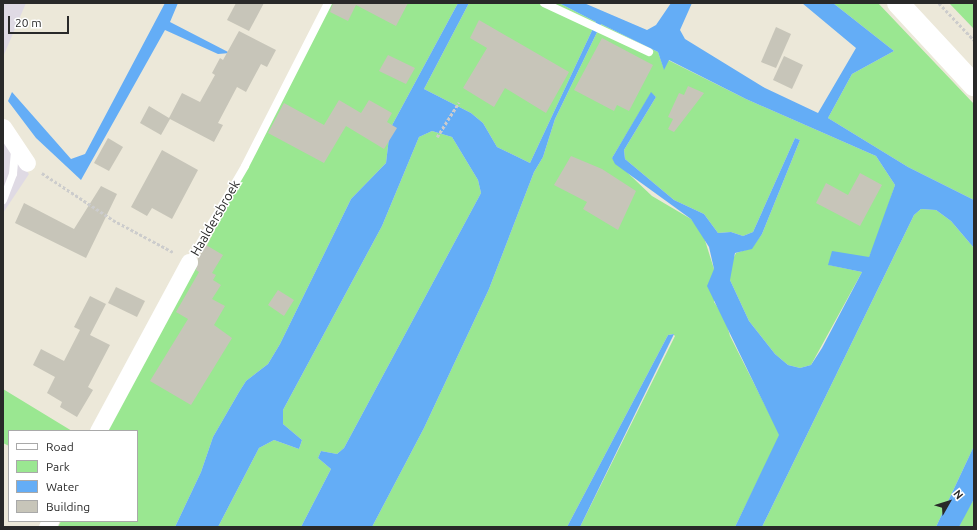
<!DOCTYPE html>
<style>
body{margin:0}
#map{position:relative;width:977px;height:530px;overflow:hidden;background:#ece8d9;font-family:Ubuntu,sans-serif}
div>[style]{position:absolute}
.industrial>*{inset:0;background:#dfdae4}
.green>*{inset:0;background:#9ae791}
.water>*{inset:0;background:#64adf6}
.building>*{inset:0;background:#c7c5b9}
.path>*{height:2.5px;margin-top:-1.25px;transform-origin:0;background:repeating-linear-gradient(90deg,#ccc 0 3px,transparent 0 5px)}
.lane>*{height:8px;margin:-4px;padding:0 4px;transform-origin:4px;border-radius:4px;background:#fff}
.street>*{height:17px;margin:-8.5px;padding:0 8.5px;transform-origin:8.5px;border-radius:8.5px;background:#fff}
.secondary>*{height:22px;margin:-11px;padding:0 11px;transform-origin:11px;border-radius:11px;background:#fff}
span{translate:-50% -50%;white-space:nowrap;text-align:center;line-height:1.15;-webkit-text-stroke:3px #fff;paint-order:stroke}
.street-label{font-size:13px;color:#292929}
.frame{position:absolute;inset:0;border:4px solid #292929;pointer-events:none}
.legend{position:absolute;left:8px;top:430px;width:130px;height:92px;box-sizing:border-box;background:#fff;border:1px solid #a9a9a9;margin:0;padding:5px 7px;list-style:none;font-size:12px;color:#292929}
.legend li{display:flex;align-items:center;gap:8px;height:20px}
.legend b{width:20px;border:1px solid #a9a9a9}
.north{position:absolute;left:929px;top:482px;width:40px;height:40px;-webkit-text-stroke:3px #fff;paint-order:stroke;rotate:51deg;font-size:11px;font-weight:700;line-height:16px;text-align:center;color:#292929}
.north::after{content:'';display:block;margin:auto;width:14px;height:18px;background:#292929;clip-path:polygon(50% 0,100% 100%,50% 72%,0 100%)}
.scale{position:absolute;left:8px;top:16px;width:61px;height:18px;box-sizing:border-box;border:2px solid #292929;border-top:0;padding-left:5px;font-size:12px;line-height:14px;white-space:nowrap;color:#292929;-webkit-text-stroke:3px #fff;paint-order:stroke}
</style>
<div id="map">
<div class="industrial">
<div style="clip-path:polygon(3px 3px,26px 3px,3px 57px)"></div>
<div style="clip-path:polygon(3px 141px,29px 174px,3px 213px)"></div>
</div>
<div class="green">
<div style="clip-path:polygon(330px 3px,458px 3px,390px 129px,386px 163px,351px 199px,280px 344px,268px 364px,246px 381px,239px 392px,213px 437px,201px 472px,175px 527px,58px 527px,61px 521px,137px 521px,137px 431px,107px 431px,205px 249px)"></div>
<div style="clip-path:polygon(469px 3px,559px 3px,596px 22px,530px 163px,497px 147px,483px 123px,471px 113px,424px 89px)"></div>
<div style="clip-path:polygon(833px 3px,878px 3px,974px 104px,974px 200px,908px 167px,828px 118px,852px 74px,894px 51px)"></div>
<div style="clip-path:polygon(949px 3px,974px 3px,974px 29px)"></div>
<div style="clip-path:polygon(601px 24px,658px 52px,664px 69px,668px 60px,746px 99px,876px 156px,895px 185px,876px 242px,869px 257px,829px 265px,862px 272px,811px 365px,800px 368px,788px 365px,775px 354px,749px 321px,730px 280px,730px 265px,736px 253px,752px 248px,762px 234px,800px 140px,795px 138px,753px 232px,743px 236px,731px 232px,718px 233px,704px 214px,674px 200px,625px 159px,624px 150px,656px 97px,651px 93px,612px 158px,652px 196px,691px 219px,703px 234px,714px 269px,714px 302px,725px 318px,730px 336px,780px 435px,735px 527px,580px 527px,675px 336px,673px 334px,668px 335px,567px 527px,372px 527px,424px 428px,489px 289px,534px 172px,543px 157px,555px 119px)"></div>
<div style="clip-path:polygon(432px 131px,452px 137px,478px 180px,481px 193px,344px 448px,337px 454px,321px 451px,318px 458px,331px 469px,301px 527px,218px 527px,259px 448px,274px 440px,299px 449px,302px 440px,283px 424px,283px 410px,382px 226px,419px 137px)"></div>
<div style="clip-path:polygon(921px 209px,936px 210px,951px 221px,974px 248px,974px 446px,936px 527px,762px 527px,914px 215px)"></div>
<div style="clip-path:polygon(3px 389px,72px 431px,9px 431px,9px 446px,3px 443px)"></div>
<div style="clip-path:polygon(974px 499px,974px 527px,959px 527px,966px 512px)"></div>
</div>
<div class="water">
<div style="clip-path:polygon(165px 3px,178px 3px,170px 22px,230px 53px,218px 54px,165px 30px,81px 180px,36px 138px,8px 101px,12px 92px,71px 159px,85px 154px)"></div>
<div style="clip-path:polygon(458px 3px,469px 3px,424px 89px,471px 113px,483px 123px,497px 147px,530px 163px,596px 22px,559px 3px,584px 3px,647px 30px,656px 25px,671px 3px,692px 3px,680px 30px,685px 39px,765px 88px,818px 113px,856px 48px,802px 3px,833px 3px,894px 51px,852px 74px,828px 118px,908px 167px,974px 200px,974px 248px,951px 221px,936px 210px,921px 209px,914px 215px,762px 527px,735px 527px,779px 435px,707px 286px,714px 269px,709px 247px,691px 219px,615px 164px,612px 158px,651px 92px,656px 97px,624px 150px,625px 159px,674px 200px,704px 214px,718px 233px,731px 232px,743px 236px,753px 232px,795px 138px,800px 140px,762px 234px,752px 249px,735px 253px,730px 280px,749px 321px,775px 354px,788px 365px,800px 368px,811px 365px,822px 348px,862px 272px,828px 265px,832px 251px,869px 257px,895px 185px,876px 156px,746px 99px,669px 60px,664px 70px,658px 52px,601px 24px,555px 119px,543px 157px,534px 172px,489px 289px,424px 428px,372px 527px,301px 527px,331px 469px,318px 458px,321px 451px,337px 454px,344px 448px,481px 193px,478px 180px,452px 137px,432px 131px,419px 137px,382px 226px,283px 410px,283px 424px,302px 440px,299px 449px,274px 440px,259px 448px,218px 527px,175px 527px,201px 472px,213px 437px,239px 392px,246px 381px,268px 364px,280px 344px,351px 199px,386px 163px,390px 129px)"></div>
<div style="clip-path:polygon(674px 334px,580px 527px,567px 527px,668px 335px)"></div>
<div style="clip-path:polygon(974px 446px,974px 499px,959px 527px,936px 527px)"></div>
</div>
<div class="building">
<div style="clip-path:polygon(236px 3px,264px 3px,249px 31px,227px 20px)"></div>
<div style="clip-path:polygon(333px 3px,408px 3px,396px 26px,356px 5px,348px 21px,330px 12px)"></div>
<div style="clip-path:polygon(479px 20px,569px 72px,546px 113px,505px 88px,494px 107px,463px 88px,487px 48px,470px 38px)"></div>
<div style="clip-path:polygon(776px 27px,791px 34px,776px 68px,761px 62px)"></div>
<div style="clip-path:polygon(239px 31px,276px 50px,267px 67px,261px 64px,246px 92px,237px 87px,218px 123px,223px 125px,214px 142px,170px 119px,161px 135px,140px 123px,149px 106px,169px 118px,182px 93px,200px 102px,215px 75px,212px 73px,220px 58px,223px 60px)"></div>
<div style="clip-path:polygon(602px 38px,653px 65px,629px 111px,617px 105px,614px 111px,574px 90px)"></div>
<div style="clip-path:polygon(388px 55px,415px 68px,406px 84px,379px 71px)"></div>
<div style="clip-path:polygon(784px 56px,803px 65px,792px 89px,773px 80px)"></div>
<div style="clip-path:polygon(688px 86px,704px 93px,674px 132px,668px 129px,673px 119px,668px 117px,679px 93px,684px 95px)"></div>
<div style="clip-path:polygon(339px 100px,361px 113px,369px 100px,392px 113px,387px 122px,397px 128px,384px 149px,346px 126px,324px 163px,268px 133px,284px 103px,324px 125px)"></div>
<div style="clip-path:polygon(108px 138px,123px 147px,109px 171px,94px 163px)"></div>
<div style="clip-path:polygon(162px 150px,198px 170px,172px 219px,152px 208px,147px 216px,131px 207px)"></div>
<div style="clip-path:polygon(571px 156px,602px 169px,636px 191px,618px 230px,583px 209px,587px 202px,554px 185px)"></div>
<div style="clip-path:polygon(860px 173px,882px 185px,860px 226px,816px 203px,826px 183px,848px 195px)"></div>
<div style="clip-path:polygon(101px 186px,117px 194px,86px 258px,15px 223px,24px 203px,74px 229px)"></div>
<div style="clip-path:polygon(206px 245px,223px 255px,212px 273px,216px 275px,213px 280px,221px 285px,212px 299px,225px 306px,214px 325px,232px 338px,191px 405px,150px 381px,188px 319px,176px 312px,199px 272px,196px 270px,198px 258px)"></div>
<div style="clip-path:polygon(116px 287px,145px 301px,137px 317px,108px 303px)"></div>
<div style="clip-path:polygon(278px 290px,294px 300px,284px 316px,268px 305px)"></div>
<div style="clip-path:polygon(90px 296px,106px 304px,90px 335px,110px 345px,88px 387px,93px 390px,77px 417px,60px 407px,62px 402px,47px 393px,55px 377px,33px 365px,41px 349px,64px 361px,80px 330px,74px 327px)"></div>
</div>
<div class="path">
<div style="left:939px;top:3px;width:51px;rotate:46.6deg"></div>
<div style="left:437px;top:137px;width:41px;rotate:-57.8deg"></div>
<div style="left:42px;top:173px;width:85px;rotate:33.5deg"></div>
<div style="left:113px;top:220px;width:68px;rotate:28.1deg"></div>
</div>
<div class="lane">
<div style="left:544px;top:3px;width:116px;rotate:25deg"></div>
<div style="left:3px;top:200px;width:28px;rotate:-69deg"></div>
<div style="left:13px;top:174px;width:25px;rotate:-85deg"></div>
<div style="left:189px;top:262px;width:111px;rotate:-59.7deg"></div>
<div style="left:245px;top:166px;width:183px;rotate:-63deg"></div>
</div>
<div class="street">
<div style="left:3px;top:127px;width:43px;rotate:56.3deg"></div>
<div style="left:98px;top:431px;width:192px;rotate:-61.7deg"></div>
<div style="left:47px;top:527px;width:7px;rotate:-63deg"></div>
</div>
<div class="secondary">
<div style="left:898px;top:3px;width:112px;rotate:47.2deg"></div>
</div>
<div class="street-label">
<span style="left:215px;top:218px;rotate:-60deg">Haaldersbroek</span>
</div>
<div class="frame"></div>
<ul class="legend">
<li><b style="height:5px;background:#fff"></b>Road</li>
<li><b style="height:11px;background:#9ae791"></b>Park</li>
<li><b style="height:11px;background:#64adf6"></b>Water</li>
<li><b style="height:11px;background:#c7c5b9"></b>Building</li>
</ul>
<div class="north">N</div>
<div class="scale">20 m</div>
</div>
